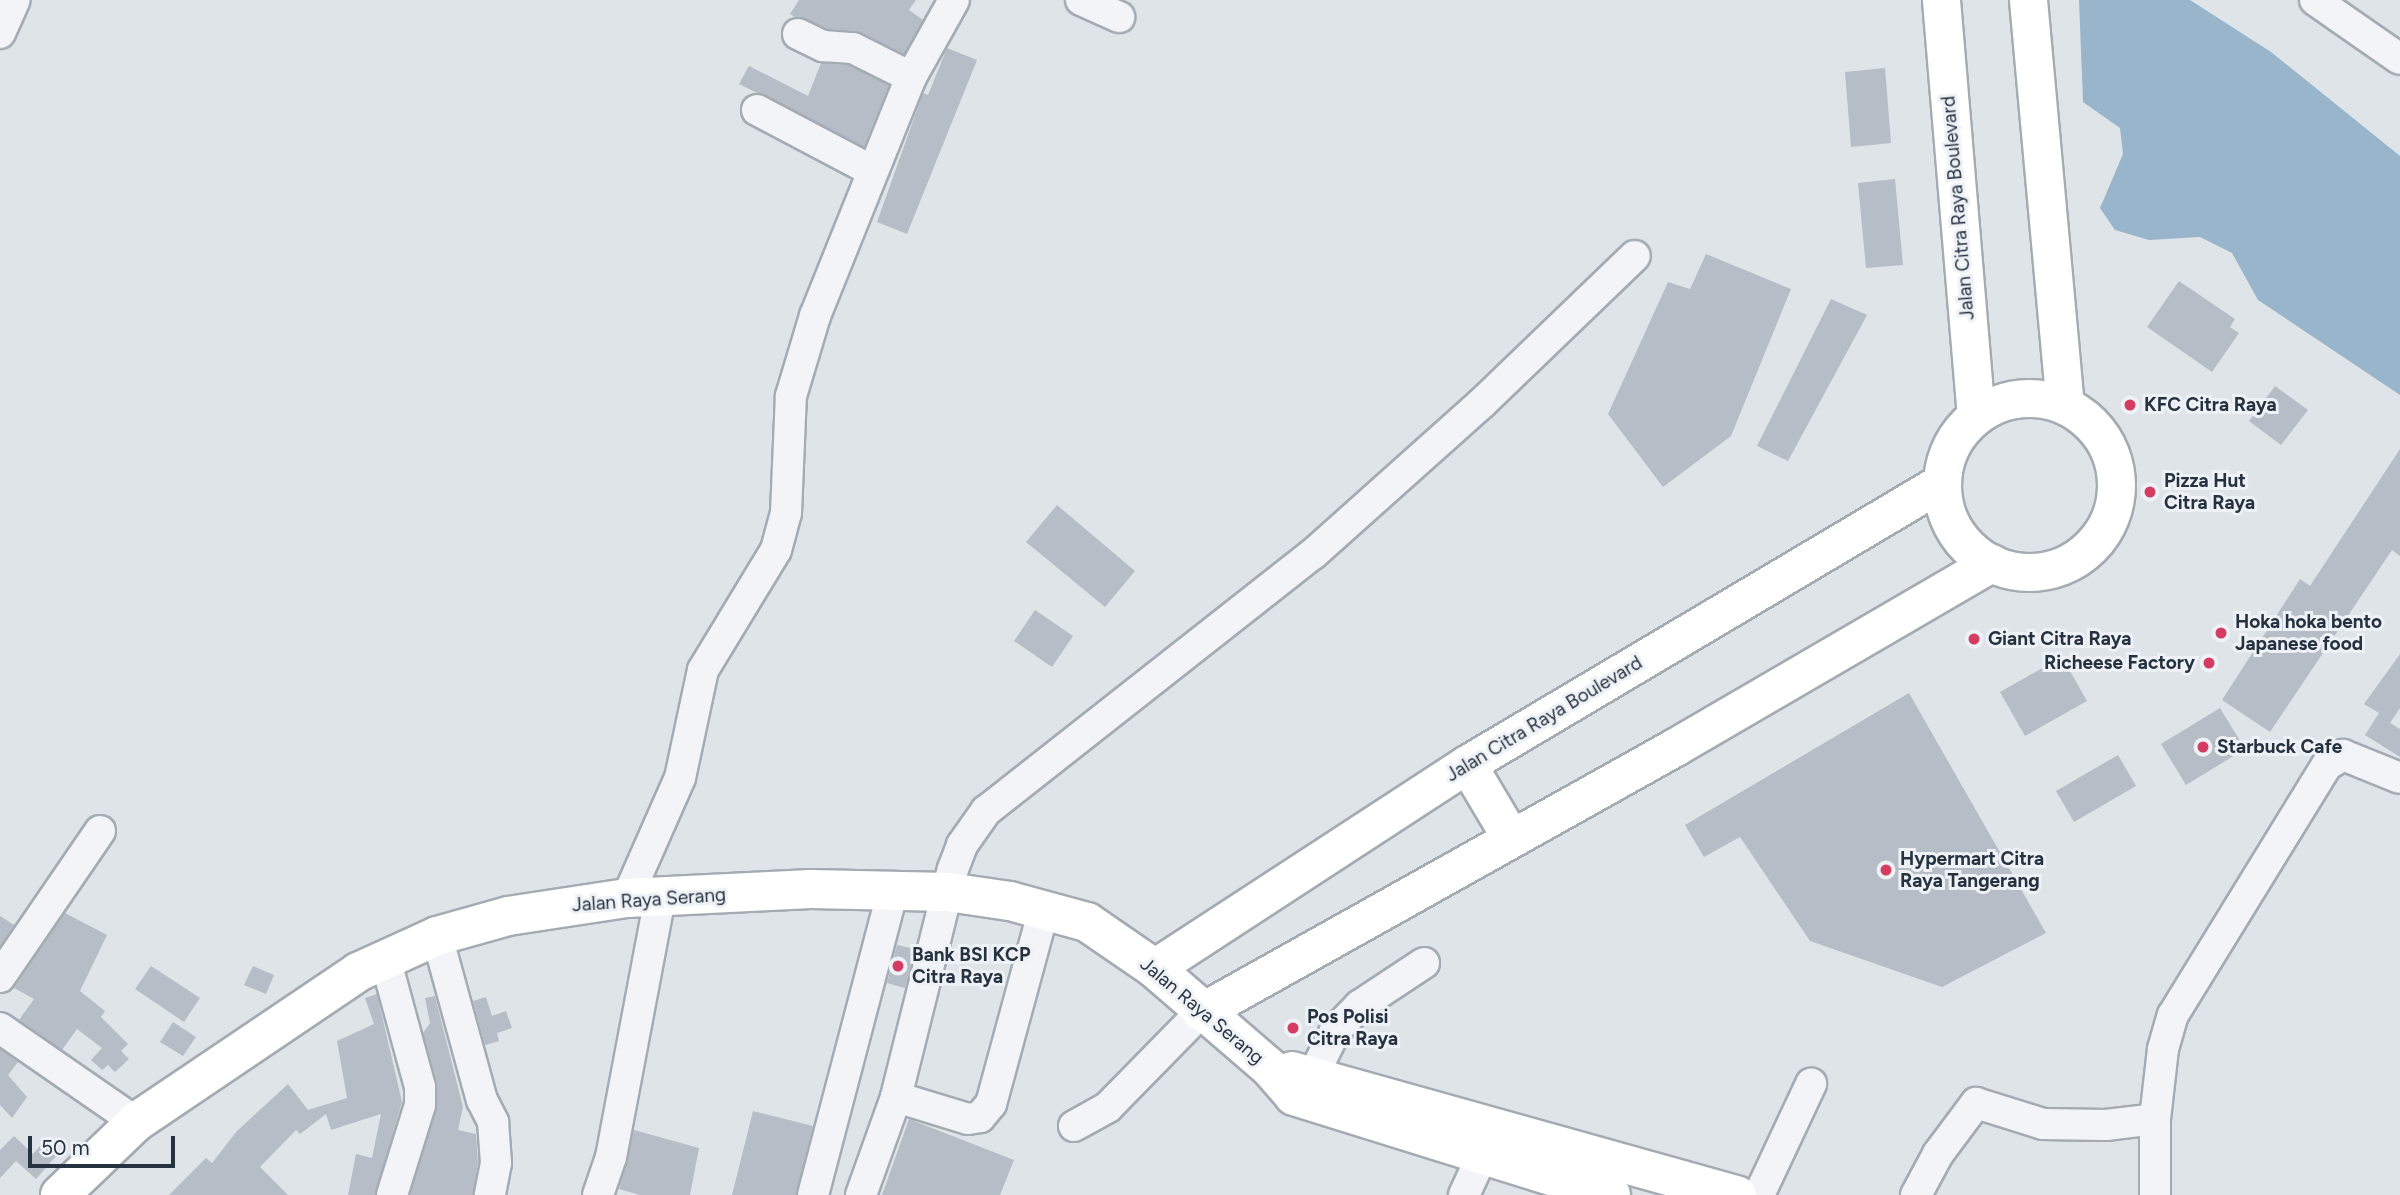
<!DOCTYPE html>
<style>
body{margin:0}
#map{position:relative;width:2400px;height:1195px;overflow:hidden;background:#dfe4e9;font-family:Figtree,sans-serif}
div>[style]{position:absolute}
.water>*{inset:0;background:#98b5cb}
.building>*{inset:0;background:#b6bdc6}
.roads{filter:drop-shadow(2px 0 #a4abb3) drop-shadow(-2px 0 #a4abb3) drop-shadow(0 2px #a4abb3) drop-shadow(0 -2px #a4abb3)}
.minor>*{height:30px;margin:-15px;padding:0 15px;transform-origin:15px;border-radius:15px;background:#f2f4f7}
.major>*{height:37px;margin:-18.5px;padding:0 18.5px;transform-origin:18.5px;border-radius:18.5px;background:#fff}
.major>.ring{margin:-18.5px;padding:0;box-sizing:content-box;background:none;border:37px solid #fff;border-radius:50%}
.highway>*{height:38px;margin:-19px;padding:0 19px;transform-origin:19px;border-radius:19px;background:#fff}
.dots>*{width:19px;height:19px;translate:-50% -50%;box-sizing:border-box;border:4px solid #eef2f6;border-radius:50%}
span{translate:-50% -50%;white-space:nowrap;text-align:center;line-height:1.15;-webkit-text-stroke:6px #eef2f6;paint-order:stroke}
.street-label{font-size:19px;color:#273241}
.poi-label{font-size:19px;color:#273241;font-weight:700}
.left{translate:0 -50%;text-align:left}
.right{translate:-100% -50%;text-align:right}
.scale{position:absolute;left:28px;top:1136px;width:147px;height:32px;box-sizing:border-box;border:4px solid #273241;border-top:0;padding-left:9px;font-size:21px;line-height:24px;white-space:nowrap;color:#273241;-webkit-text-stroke:5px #eef2f6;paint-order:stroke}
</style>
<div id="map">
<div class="water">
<div style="clip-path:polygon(2079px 0,2190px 0,2271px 52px,2400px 156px,2400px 395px,2258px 300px,2232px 253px,2200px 237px,2149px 240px,2115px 230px,2100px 208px,2123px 154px,2120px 128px,2083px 102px)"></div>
</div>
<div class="building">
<div style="clip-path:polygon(799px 0,916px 0,909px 10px,923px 20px,904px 54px,860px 32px,828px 29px,795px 17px,790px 14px)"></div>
<div style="clip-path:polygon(947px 48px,977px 60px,907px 234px,877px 222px,923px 93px,928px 95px)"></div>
<div style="clip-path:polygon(821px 63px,848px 65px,889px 85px,864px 147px,739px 84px,749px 66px,808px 96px)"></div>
<div style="clip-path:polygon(1885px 68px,1891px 143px,1851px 147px,1845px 72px)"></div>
<div style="clip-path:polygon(1895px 179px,1903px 265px,1866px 268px,1858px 183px)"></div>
<div style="clip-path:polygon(1706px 254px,1791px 289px,1731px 436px,1663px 487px,1608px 414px,1668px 282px,1690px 289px)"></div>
<div style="clip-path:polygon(2179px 281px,2235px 319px,2230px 327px,2239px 333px,2212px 372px,2147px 327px)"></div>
<div style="clip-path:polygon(1831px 299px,1867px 315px,1788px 461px,1757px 446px)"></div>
<div style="clip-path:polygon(2275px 386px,2308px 410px,2281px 445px,2249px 421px)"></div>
<div style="clip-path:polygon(2400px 449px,2400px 556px,2392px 550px,2270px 732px,2222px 700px,2300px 579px,2310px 586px)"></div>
<div style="clip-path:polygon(1057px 505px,1135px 571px,1105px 607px,1026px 542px)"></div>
<div style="clip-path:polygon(1035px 610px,1073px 636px,1052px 667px,1014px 641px)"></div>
<div style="clip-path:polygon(2400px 654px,2400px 708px,2390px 723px,2400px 729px,2400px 757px,2365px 735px,2379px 713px,2364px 704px)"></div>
<div style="clip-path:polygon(2062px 657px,2087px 701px,2025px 736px,2000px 692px)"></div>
<div style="clip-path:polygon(1909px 693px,2046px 933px,1942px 987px,1810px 941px,1740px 837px,1704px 857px,1685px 825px)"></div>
<div style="clip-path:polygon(2220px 708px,2245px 749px,2186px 785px,2161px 744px)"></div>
<div style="clip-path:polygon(2118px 755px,2136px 786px,2074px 822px,2056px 791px)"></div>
<div style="clip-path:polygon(65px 913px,107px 935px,80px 991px,105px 1011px,101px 1017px,128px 1044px,121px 1051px,129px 1059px,115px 1072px,108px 1065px,102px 1070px,91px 1060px,102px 1048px,77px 1029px,62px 1050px,19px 1020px,34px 999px,14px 988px)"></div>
<div style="clip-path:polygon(0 916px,14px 925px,0 946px)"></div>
<div style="clip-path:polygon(897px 945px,915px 949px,905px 988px,887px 983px)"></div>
<div style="clip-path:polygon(151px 966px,200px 998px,184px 1022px,135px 989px)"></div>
<div style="clip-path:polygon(253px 966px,274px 975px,266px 994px,244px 985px)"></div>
<div style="clip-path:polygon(377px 994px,402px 1102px,375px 1195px,348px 1195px,356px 1154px,372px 1158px,381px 1114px,331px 1130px,326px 1114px,300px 1134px,296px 1130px,260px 1167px,288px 1195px,169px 1195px,206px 1158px,212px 1163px,237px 1131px,288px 1084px,308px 1110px,347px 1098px,337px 1041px,374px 1024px,365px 998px)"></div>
<div style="clip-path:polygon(435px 996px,463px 1107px,458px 1130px,476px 1134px,478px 1162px,473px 1195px,410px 1195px,437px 1105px,437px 1083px,423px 1033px,430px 1023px,425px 998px)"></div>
<div style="clip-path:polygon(486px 997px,492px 1016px,506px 1011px,512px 1028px,497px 1033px,499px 1041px,485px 1045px,473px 1001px)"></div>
<div style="clip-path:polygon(173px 1022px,196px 1037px,183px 1056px,160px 1042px)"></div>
<div style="clip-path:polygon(0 1049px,18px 1062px,8px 1075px,27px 1097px,12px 1118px,0 1105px)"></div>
<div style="clip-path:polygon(753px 1111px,813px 1126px,796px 1195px,732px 1195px)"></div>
<div style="clip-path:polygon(909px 1119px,1014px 1160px,1000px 1195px,882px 1195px)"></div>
<div style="clip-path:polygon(634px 1130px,699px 1148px,690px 1195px,640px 1195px,619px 1189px)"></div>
<div style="clip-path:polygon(14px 1136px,33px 1154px,42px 1144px,56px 1156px,36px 1179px,16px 1161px,0 1178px,0 1150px)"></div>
</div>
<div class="roads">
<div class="minor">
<div style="left:1081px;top:0;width:42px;rotate:24.1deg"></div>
<div style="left:2315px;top:0;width:103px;rotate:34.8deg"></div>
<div style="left:0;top:33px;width:36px;rotate:-66deg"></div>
<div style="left:798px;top:34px;width:28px;rotate:26deg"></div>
<div style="left:823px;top:46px;width:30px;rotate:4deg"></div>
<div style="left:853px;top:48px;width:65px;rotate:26.6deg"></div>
<div style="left:757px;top:110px;width:129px;rotate:27.8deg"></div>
<div style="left:627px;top:898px;width:131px;rotate:-66.2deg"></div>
<div style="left:680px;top:778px;width:110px;rotate:-78deg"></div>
<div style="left:703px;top:670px;width:140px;rotate:-58.7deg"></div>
<div style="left:776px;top:550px;width:38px;rotate:-75deg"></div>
<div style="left:786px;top:513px;width:117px;rotate:-87.6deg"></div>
<div style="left:791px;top:396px;width:84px;rotate:-73.3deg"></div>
<div style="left:815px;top:316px;width:258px;rotate:-68.1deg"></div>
<div style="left:911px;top:77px;width:88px;rotate:-60.8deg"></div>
<div style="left:437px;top:936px;width:170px;rotate:74.7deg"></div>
<div style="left:482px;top:1100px;width:25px;rotate:63deg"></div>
<div style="left:493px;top:1122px;width:41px;rotate:85.8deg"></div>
<div style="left:496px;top:1163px;width:33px;rotate:101deg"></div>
<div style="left:385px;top:958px;width:134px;rotate:74.8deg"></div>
<div style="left:420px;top:1087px;width:18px;rotate:90deg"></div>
<div style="left:420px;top:1105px;width:94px;rotate:107.3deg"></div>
<div style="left:0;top:977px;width:177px;rotate:-55.6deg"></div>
<div style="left:0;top:1028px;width:165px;rotate:34.7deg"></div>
<div style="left:1313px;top:1076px;width:50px;rotate:-63.9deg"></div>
<div style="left:1335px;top:1031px;width:35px;rotate:-46deg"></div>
<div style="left:1359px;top:1006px;width:78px;rotate:-33.5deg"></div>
<div style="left:896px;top:1097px;width:75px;rotate:17deg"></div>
<div style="left:968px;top:1119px;width:12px;rotate:-9deg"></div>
<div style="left:980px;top:1117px;width:17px;rotate:-50deg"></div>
<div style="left:991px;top:1104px;width:202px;rotate:-74.8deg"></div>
<div style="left:1074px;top:1126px;width:39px;rotate:-29deg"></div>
<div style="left:1108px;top:1107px;width:133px;rotate:-45.6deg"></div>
<div style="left:598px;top:1195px;width:40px;rotate:-71.1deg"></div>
<div style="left:611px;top:1157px;width:264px;rotate:-79.3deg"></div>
<div style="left:813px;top:1195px;width:315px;rotate:-75.3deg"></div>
<div style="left:861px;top:1195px;width:104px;rotate:-70.3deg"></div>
<div style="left:896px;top:1097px;width:235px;rotate:-76deg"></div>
<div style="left:953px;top:869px;width:26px;rotate:-69deg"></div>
<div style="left:962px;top:845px;width:42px;rotate:-54.8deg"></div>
<div style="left:986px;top:811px;width:416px;rotate:-38.2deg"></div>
<div style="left:1313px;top:554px;width:227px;rotate:-41.8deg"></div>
<div style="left:1482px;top:403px;width:212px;rotate:-43.9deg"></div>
<div style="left:1464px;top:1195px;width:43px;rotate:-65.2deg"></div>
<div style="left:1759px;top:1195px;width:123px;rotate:-64.9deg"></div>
<div style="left:1916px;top:1195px;width:47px;rotate:-61.8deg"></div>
<div style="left:1938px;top:1154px;width:64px;rotate:-53.3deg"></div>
<div style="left:1976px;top:1103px;width:70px;rotate:17.4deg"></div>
<div style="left:2043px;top:1124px;width:63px;rotate:0.9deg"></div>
<div style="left:2106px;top:1125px;width:49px;rotate:-7deg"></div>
<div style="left:2155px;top:1119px;width:70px;rotate:-83.5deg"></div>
<div style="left:2163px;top:1049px;width:35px;rotate:-74deg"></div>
<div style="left:2173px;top:1015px;width:294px;rotate:-58.4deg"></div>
<div style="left:2327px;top:765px;width:19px;rotate:-32deg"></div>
<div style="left:2343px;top:755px;width:61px;rotate:22deg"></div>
<div style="left:2155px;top:1195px;width:76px;rotate:-90deg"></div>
</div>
<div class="major">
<div style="left:1941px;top:0;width:416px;rotate:85.2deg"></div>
<div style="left:2028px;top:0;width:407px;rotate:84.8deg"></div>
<div class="ring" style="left:1942px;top:398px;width:137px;height:137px"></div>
<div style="left:1467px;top:764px;width:84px;rotate:59.2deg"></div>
<div style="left:1154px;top:968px;width:374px;rotate:-33.1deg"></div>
<div style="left:1467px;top:764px;width:552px;rotate:-30.7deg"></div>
<div style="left:1201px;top:1012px;width:543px;rotate:-29.21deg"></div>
<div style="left:1675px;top:747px;width:366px;rotate:-30.2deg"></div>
</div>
<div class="highway">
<div style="left:1292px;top:1071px;width:462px;rotate:15.6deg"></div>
<div style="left:60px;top:1195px;width:105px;rotate:-43.8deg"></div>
<div style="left:136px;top:1122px;width:268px;rotate:-34deg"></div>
<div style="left:358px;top:972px;width:87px;rotate:-24.5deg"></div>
<div style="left:437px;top:936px;width:74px;rotate:-15.7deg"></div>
<div style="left:508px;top:916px;width:120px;rotate:-8.6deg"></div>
<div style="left:627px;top:898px;width:184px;rotate:-2.8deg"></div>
<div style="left:811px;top:889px;width:137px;rotate:1.3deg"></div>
<div style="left:948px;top:892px;width:63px;rotate:8.3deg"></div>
<div style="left:1010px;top:901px;width:80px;rotate:15.3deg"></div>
<div style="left:1087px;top:922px;width:81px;rotate:34.5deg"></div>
<div style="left:1154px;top:968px;width:153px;rotate:40.8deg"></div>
<div style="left:1270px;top:1068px;width:37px;rotate:49deg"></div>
<div style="left:1294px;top:1096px;width:332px;rotate:17.3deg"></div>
</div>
</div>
<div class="dots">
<div style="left:2130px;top:405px;background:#d43d61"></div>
<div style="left:2150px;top:492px;background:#d43d61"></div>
<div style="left:2221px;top:633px;background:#d43d61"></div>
<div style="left:1974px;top:639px;background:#d43d61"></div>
<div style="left:2209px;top:663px;background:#d43d61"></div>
<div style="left:2203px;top:747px;background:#d43d61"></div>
<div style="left:1886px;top:870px;background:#d43d61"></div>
<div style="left:898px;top:966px;background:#d43d61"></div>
<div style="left:1293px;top:1028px;background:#d43d61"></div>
</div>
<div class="street-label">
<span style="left:1958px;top:208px;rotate:-95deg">Jalan Citra Raya Boulevard</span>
<span style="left:1544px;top:719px;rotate:-31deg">Jalan Citra Raya Boulevard</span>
<span style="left:649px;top:900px;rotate:-4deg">Jalan Raya Serang</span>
<span style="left:1202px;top:1011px;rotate:40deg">Jalan Raya Serang</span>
</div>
<div class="poi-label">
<span class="left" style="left:2144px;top:405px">KFC Citra Raya</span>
<span class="left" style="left:2164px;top:492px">Pizza Hut<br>Citra Raya</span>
<span class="left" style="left:2235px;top:633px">Hoka hoka bento<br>Japanese food</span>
<span class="left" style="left:1988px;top:639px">Giant Citra Raya</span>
<span class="right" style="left:2195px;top:663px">Richeese Factory</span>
<span class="left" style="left:2217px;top:747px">Starbuck Cafe</span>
<span class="left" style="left:1900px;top:870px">Hypermart Citra<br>Raya Tangerang</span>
<span class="left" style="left:912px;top:966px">Bank BSI KCP<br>Citra Raya</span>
<span class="left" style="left:1307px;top:1028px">Pos Polisi<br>Citra Raya</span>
</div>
<div class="scale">50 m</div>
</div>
